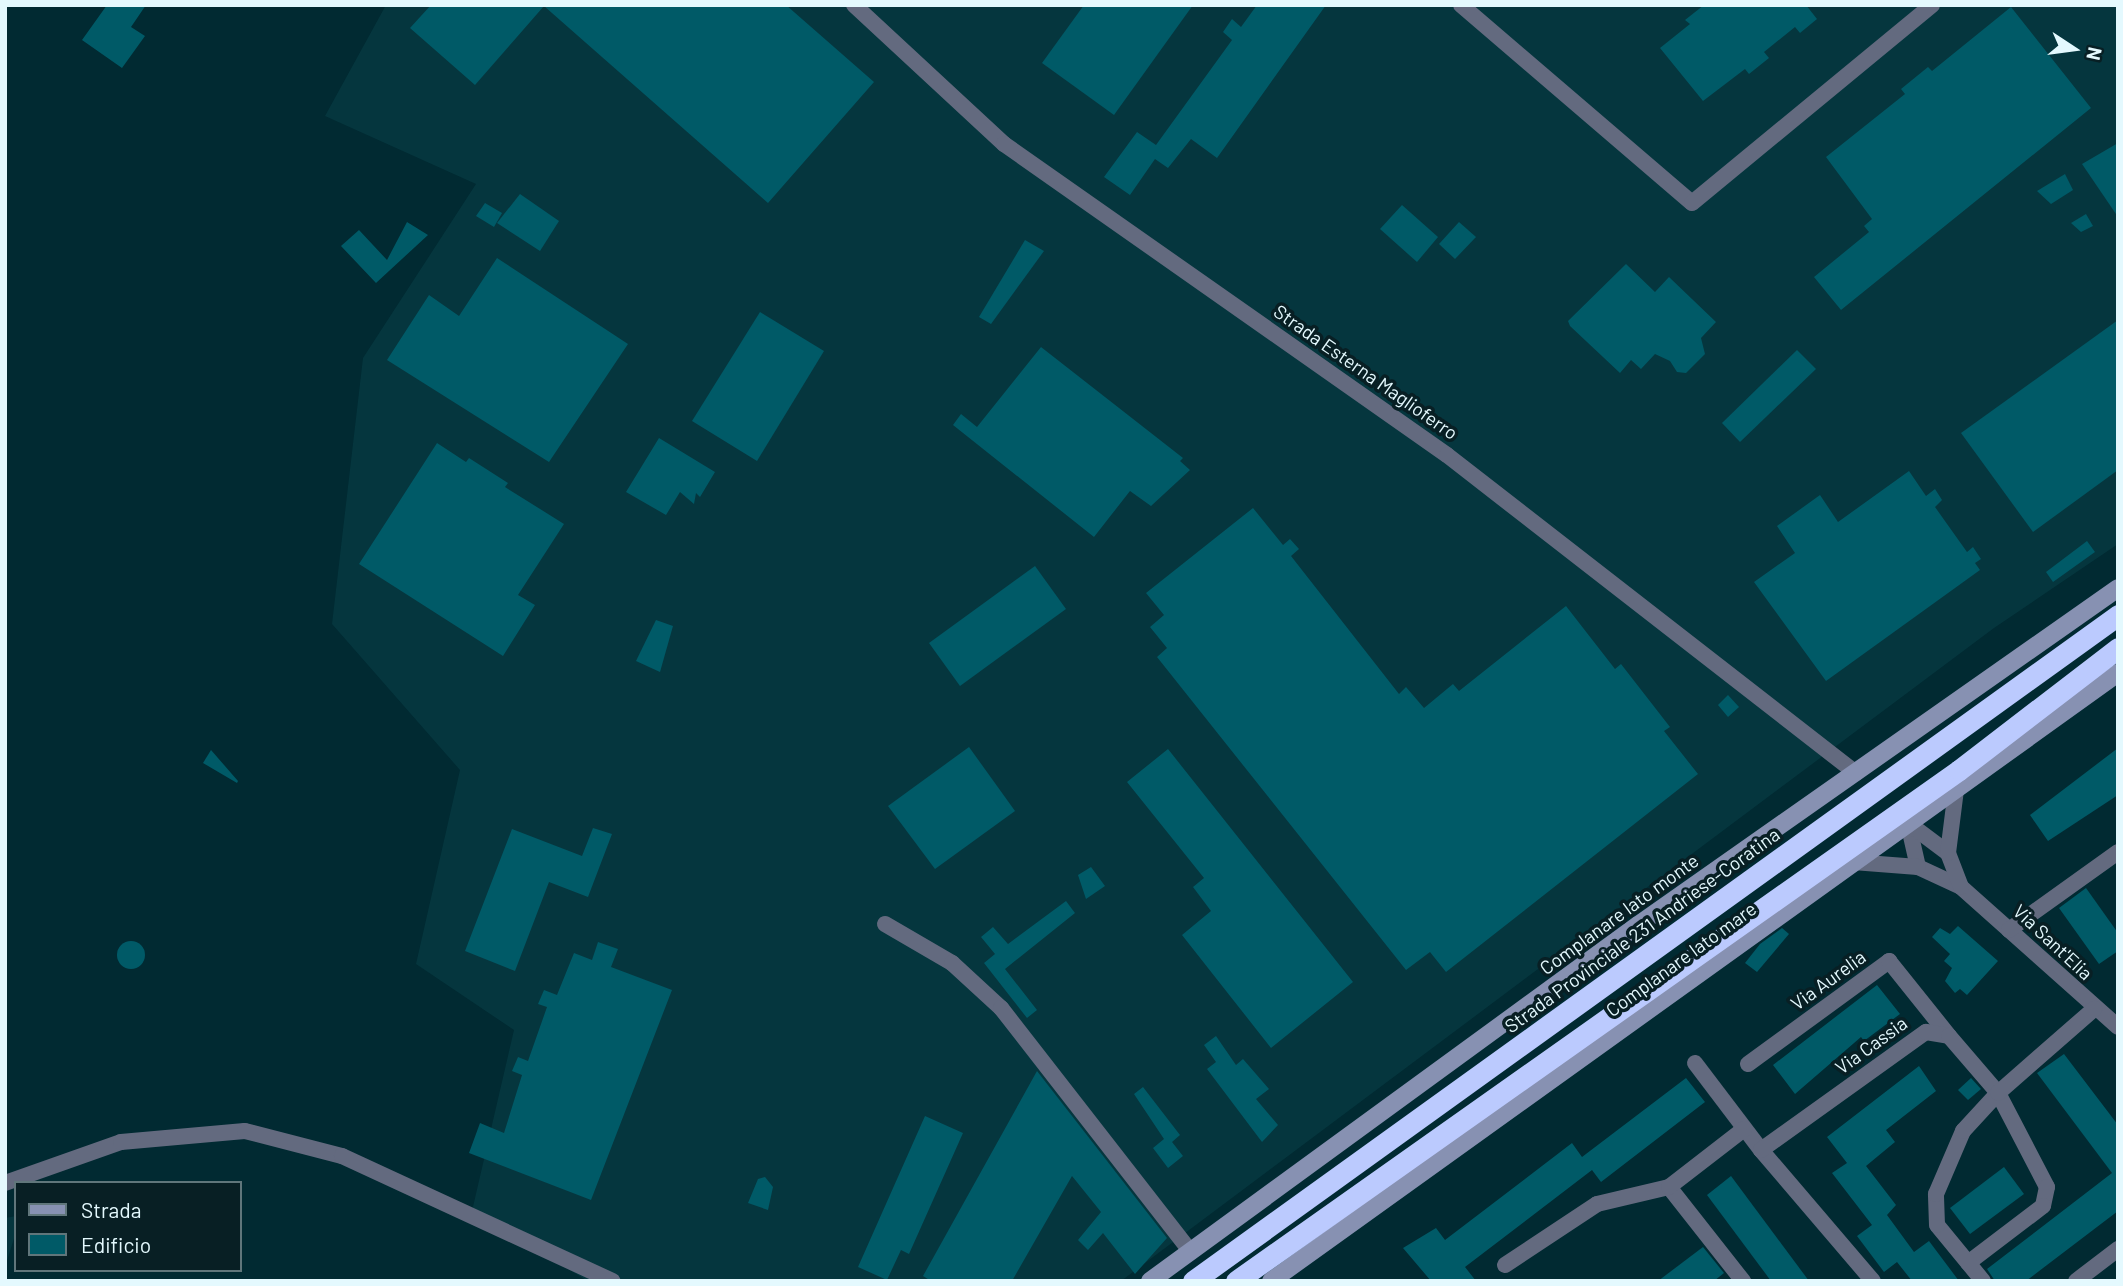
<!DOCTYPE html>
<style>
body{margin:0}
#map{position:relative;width:2123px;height:1286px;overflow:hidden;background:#012a32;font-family:Barlow,sans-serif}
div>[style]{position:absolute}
.built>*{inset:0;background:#05363e}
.building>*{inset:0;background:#005a67}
.round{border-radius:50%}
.street>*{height:16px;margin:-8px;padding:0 8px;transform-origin:8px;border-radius:8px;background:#636a7f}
.secondary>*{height:18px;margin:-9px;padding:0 9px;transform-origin:9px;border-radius:9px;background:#8791b2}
.highway>*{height:21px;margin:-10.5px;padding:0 10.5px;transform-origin:10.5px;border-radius:10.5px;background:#bbcafe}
span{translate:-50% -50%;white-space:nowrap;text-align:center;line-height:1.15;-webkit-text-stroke:7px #081f24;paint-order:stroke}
.street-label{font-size:19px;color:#e4f9fe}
.frame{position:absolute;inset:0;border:7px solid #e4f9fe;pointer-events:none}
.legend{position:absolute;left:14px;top:1181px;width:228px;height:91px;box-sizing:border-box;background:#081f24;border:2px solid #60767b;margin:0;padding:9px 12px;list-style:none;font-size:21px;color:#e4f9fe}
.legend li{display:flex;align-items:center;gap:14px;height:35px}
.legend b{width:35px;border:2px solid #60767b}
.north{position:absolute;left:2039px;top:14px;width:70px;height:70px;-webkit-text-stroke:5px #081f24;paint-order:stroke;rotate:103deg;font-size:19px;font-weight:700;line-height:28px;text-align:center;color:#e4f9fe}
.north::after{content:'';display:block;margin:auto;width:24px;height:32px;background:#e4f9fe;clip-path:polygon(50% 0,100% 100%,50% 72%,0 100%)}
</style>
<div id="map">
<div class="built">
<div style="clip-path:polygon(386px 5px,2118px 5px,2118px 544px,1994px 628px,1121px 1281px,588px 1281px,472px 1211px,514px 1030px,416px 964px,460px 770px,332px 624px,363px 358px,476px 184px,325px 116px)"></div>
<div style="clip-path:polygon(16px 1216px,16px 1232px,5px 1267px,5px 1218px)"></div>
</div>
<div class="building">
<div style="clip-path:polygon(107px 5px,146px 5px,131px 27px,145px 36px,122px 68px,82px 40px)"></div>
<div style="clip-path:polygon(431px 5px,786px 5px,874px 82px,768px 203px,544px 6px,475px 85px,410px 28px)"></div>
<div style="clip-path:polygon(1084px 5px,1193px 5px,1114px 115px,1042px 63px)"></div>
<div style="clip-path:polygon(1257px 5px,1326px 5px,1217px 158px,1191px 139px,1168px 168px,1155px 159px,1130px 195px,1104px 177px,1137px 132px,1156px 145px,1232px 40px,1223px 32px,1232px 19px,1241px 27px)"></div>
<div style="clip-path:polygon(1704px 5px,1806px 5px,1817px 19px,1800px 33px,1795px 27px,1764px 52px,1769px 58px,1749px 74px,1745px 69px,1703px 101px,1660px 48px,1690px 24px,1685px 20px)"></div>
<div style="clip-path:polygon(2011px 7px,2091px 108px,1841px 310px,1814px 277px,1869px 232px,1864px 226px,1872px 219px,1826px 157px,1905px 94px,1901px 89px,1928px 67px,1932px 71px)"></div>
<div style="clip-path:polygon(2118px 143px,2118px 217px,2082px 164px)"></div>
<div style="clip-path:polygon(2065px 174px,2073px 190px,2051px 204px,2037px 191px)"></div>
<div style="clip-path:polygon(520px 194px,559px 221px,540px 251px,497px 223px)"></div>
<div style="clip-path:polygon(485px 203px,502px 213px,494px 227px,476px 216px)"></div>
<div style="clip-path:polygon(1402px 205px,1438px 237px,1417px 262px,1380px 229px)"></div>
<div style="clip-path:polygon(2086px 214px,2093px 226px,2081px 232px,2071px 223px)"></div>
<div style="clip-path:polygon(407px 222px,428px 235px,376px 283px,341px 246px,359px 230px,387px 260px)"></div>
<div style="clip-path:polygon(1459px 222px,1476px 237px,1455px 259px,1439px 244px)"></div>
<div style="clip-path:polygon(1025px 240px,1044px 251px,991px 324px,979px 317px)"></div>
<div style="clip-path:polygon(497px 258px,628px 344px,549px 462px,387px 360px,429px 295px,459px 316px)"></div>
<div style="clip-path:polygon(1626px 264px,1655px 292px,1669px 277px,1716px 322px,1701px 338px,1705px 354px,1686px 373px,1677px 372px,1670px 361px,1655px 354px,1641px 369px,1631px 360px,1620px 373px,1570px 326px,1568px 321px)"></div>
<div style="clip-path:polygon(760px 312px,824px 351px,757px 461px,692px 421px)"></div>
<div style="clip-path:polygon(2118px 320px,2118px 470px,2033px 532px,1961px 433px)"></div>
<div style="clip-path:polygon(1041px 347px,1183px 458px,1180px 461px,1190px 470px,1151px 506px,1130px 491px,1094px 537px,953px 425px,961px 414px,977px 427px)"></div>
<div style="clip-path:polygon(1797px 350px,1816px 369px,1740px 442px,1722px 423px)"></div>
<div style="clip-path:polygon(659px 438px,715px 472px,700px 497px,696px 493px,694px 504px,680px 492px,666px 515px,626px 492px)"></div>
<div style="clip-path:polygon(437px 443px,466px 462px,469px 458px,508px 483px,505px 487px,564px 524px,518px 595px,535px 605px,503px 656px,359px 564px)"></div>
<div style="clip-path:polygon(1909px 471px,1926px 496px,1935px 489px,1942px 500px,1935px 507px,1967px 552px,1973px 547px,1981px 559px,1975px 563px,1980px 570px,1826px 681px,1754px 582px,1795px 553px,1777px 526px,1820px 495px,1838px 522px)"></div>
<div style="clip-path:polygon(1253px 508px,1283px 545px,1290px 539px,1299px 549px,1291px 556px,1399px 694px,1406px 687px,1424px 708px,1453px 684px,1459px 691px,1566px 606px,1615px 669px,1621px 664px,1670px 727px,1664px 731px,1698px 774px,1446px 972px,1430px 952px,1406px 970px,1157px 657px,1167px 648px,1150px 627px,1164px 615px,1146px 593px)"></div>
<div style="clip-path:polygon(2087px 541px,2095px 552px,2053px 582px,2046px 572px)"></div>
<div style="clip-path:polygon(1035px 566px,1066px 609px,960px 686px,929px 643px)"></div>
<div style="clip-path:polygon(656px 620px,673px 626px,660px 672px,636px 661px)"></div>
<div style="clip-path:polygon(1728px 695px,1739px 707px,1728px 717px,1718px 705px)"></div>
<div style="clip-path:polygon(969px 747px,1015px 811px,935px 869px,888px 806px)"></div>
<div style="clip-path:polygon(2118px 748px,2118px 795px,2048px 841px,2030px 815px)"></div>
<div style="clip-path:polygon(1168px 749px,1353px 982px,1271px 1048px,1182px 935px,1211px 911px,1193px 887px,1204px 878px,1127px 782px)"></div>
<div style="clip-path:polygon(211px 750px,238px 781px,237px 783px,203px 763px)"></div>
<div style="clip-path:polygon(593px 828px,612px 834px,588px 897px,549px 882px,515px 971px,465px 951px,512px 829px,582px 856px)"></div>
<div style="clip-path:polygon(1091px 867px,1105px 886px,1086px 899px,1078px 875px)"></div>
<div style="clip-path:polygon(2086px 888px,2118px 933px,2118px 951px,2099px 964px,2059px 908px)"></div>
<div style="clip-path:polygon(1066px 901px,1075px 913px,1005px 969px,1037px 1010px,1027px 1018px,984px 963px,995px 954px,981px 937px,993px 927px,1008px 944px)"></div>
<div style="clip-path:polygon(1958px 926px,1998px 961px,1967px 995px,1960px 989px,1955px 993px,1945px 981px,1952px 968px,1944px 961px,1950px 954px,1932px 937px,1940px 928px,1950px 934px)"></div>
<div style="clip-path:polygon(1782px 928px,1789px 934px,1757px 972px,1745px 963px,1760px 944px)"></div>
<div class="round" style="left:117px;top:941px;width:28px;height:28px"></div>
<div style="clip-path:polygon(598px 942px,618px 949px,611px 967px,672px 990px,591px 1200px,469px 1153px,480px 1123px,504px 1133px,522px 1075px,512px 1071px,518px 1057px,528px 1061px,547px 1007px,538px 1004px,544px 990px,557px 995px,574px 953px,592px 960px)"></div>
<div style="clip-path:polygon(1877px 985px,1900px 1014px,1864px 1041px,1861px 1037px,1795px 1094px,1773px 1065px)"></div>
<div style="clip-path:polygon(1216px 1036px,1236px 1065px,1243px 1059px,1269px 1089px,1256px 1099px,1278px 1125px,1262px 1142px,1207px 1069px,1216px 1062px,1204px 1045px)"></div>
<div style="clip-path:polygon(2064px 1054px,2118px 1125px,2118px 1211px,2026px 1281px,1995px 1281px,1987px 1269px,2112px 1173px,2037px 1073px)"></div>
<div style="clip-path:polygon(1919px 1066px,1936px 1091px,1886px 1130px,1895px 1142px,1866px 1166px,1896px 1205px,1887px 1215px,1914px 1252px,1929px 1241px,1959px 1281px,1912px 1281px,1897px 1262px,1884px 1272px,1857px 1236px,1872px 1225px,1832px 1173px,1847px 1163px,1827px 1137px)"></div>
<div style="clip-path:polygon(1037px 1071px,1167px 1238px,1135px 1274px,1103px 1233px,1088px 1250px,1078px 1240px,1101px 1212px,1072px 1176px,1012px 1281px,931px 1281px,923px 1276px)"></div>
<div style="clip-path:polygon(1686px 1078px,1705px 1102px,1601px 1182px,1592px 1170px,1465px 1267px,1476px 1281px,1431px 1281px,1403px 1248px,1436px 1228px,1445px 1240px,1572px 1143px,1582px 1157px)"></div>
<div style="clip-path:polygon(1971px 1078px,1981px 1089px,1968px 1100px,1958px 1090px)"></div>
<div style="clip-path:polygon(1143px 1087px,1180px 1135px,1172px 1142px,1183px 1156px,1168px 1168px,1153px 1148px,1164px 1139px,1134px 1094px)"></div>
<div style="clip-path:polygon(925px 1116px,963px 1133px,909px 1254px,901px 1250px,887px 1280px,858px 1267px)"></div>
<div style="clip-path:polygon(2004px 1167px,2024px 1194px,1970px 1234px,1950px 1208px)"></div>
<div style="clip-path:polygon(1731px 1176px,1809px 1281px,1771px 1281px,1707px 1195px)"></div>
<div style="clip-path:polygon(765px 1177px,773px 1187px,768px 1210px,748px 1203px,758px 1179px)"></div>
<div style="clip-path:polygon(1703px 1247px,1724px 1273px,1714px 1281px,1658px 1281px)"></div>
</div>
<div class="street">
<div style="left:854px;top:5px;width:205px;rotate:42.8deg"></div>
<div style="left:1004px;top:144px;width:541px;rotate:35.07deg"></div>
<div style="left:1447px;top:455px;width:518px;rotate:37.87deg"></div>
<div style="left:1461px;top:5px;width:304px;rotate:40.6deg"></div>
<div style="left:1692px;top:203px;width:311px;rotate:-39.5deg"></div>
<div style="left:1908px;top:823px;width:45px;rotate:77.2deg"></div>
<div style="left:1918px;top:867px;width:47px;rotate:24.9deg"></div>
<div style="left:1961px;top:887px;width:210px;rotate:41.7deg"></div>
<div style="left:1908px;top:823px;width:50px;rotate:36.9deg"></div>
<div style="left:1948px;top:853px;width:36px;rotate:69deg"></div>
<div style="left:1948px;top:853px;width:64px;rotate:-82.8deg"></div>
<div style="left:1853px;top:862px;width:65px;rotate:4.4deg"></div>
<div style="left:885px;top:924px;width:78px;rotate:30.2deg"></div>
<div style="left:952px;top:963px;width:67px;rotate:42.6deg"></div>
<div style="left:1001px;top:1008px;width:309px;rotate:52.1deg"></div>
<div style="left:2009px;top:930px;width:134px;rotate:-35.6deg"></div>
<div style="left:1695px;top:1063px;width:109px;rotate:52.8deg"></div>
<div style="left:1761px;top:1150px;width:172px;rotate:49.5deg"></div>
<div style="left:1748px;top:1064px;width:175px;rotate:-36.1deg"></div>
<div style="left:1889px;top:961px;width:96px;rotate:51.3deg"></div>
<div style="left:1761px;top:1150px;width:203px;rotate:-35.6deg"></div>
<div style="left:1926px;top:1032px;width:23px;rotate:10deg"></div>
<div style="left:1949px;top:1036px;width:75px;rotate:49.3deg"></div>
<div style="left:1998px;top:1093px;width:106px;rotate:62.5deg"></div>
<div style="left:2047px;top:1187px;width:19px;rotate:102deg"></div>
<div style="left:2043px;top:1206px;width:94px;rotate:142.8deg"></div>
<div style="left:5px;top:1183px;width:123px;rotate:-19.5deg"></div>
<div style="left:121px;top:1142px;width:124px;rotate:-5.1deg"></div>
<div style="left:245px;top:1131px;width:100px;rotate:14.5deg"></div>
<div style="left:342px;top:1156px;width:298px;rotate:24.8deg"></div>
<div style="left:1669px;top:1187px;width:120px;rotate:51.8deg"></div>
<div style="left:1505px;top:1265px;width:110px;rotate:-33.5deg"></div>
<div style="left:1597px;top:1204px;width:74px;rotate:-13.3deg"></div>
<div style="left:1669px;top:1187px;width:95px;rotate:-37.7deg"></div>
<div style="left:1983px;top:1281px;width:72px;rotate:-129.4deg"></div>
<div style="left:1937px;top:1225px;width:31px;rotate:-92deg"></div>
<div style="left:1936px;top:1194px;width:69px;rotate:-66.8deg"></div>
<div style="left:1963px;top:1131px;width:52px;rotate:-47.4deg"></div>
<div style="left:1998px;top:1093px;width:128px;rotate:-41.2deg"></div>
<div style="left:2076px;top:1281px;width:53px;rotate:-37.3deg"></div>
</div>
<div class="secondary">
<div style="left:1150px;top:1281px;width:604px;rotate:-36.11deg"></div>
<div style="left:1638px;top:925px;width:586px;rotate:-35.07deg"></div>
<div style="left:1271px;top:1281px;width:1043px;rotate:-35.67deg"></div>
</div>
<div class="highway">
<div style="left:1193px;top:1281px;width:1140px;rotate:-35.75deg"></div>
<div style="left:1236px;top:1281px;width:885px;rotate:-35.25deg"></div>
<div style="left:1959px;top:770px;width:200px;rotate:-37.5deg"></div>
</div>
<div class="street-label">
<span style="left:1366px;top:372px;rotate:35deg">Strada Esterna Maglioferro</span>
<span style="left:1619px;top:914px;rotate:-36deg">Complanare lato monte</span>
<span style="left:1642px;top:930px;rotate:-36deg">Strada Provinciale 231 Andriese-Coratina</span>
<span style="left:2053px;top:942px;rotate:43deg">Via Sant'Elia</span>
<span style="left:1681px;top:959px;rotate:-36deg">Complanare lato mare</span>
<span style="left:1828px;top:980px;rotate:-36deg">Via Aurelia</span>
<span style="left:1871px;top:1045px;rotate:-36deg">Via Cassia</span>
</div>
<div class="frame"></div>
<ul class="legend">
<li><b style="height:9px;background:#8791b2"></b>Strada</li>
<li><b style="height:19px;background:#005a67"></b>Edificio</li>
</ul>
<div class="north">N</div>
</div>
